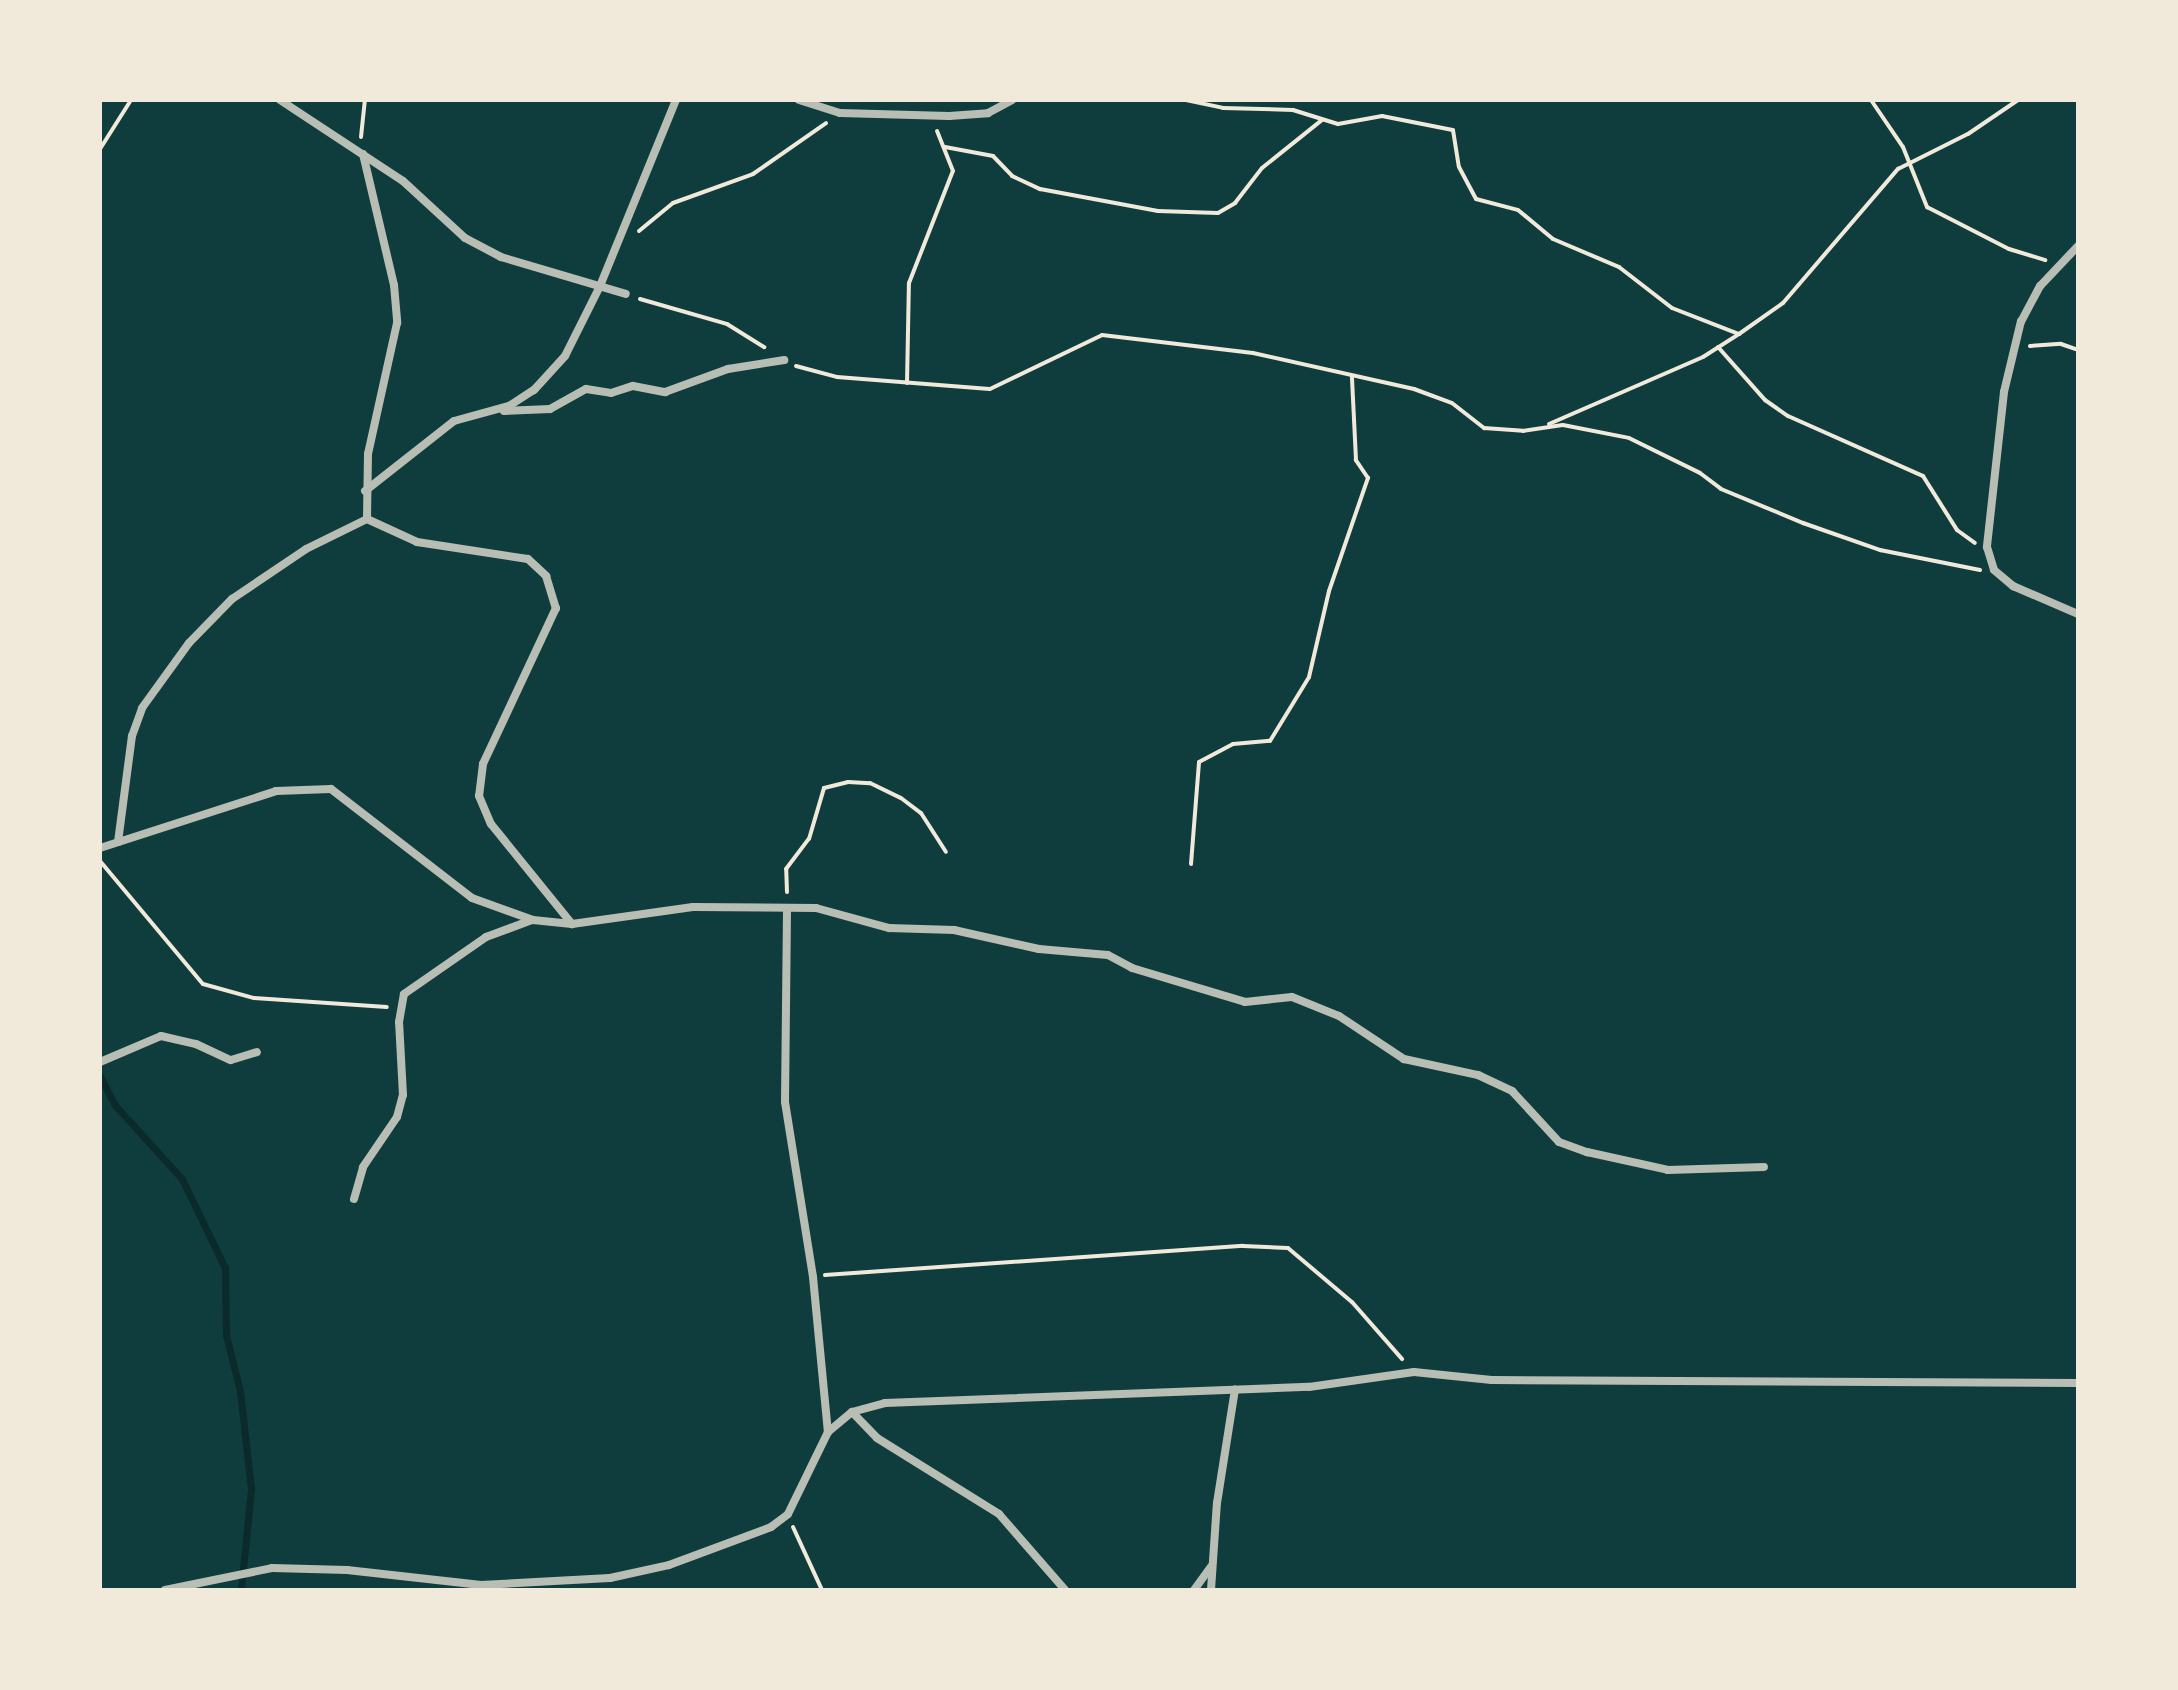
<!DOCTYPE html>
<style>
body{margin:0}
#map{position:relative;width:2178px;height:1690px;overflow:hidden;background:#0f3d3e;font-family:"Alegreya Sans",sans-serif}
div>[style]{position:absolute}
.stream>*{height:7px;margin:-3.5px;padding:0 3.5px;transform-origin:3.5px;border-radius:3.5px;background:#0a2a2b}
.path>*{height:4px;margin:-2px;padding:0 2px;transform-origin:2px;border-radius:2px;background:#f1e9da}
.minor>*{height:8px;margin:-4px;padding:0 4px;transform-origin:4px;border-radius:4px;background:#b8beb3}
span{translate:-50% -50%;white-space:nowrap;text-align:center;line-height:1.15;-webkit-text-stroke:7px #f1e9da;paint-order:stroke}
.frame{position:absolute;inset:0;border:102px solid #f1e9da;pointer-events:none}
</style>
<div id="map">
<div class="stream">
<div style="left:100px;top:1076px;width:33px;rotate:63deg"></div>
<div style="left:115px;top:1105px;width:100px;rotate:47.8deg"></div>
<div style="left:182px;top:1179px;width:99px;rotate:64.2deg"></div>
<div style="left:225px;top:1268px;width:67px;rotate:89.1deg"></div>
<div style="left:226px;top:1335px;width:58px;rotate:76deg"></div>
<div style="left:240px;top:1391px;width:99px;rotate:83.6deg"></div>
<div style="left:251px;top:1489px;width:101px;rotate:95.7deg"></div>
</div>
<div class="path">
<div style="left:1143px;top:100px;width:29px"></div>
<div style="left:1186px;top:100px;width:38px;rotate:12deg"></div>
<div style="left:1223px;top:108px;width:70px;rotate:1.6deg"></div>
<div style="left:1293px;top:110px;width:47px;rotate:17.3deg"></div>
<div style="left:1338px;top:124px;width:45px;rotate:-10.3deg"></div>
<div style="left:1382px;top:116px;width:72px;rotate:11.2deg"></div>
<div style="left:1453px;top:130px;width:37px;rotate:81deg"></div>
<div style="left:1459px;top:167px;width:36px;rotate:62deg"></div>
<div style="left:1476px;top:199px;width:43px;rotate:14.7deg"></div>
<div style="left:1518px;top:210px;width:45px;rotate:39.6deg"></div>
<div style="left:1553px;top:239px;width:72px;rotate:23deg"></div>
<div style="left:1619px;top:267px;width:67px;rotate:37.7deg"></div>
<div style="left:1672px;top:308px;width:72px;rotate:21.2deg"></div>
<div style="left:1871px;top:100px;width:57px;rotate:55.8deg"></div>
<div style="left:1903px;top:147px;width:65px;rotate:68.2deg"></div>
<div style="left:1927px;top:207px;width:92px;rotate:27.1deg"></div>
<div style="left:2009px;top:249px;width:38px;rotate:17deg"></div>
<div style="left:361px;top:137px;width:37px;rotate:-84deg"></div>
<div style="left:945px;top:147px;width:49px;rotate:10.6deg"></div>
<div style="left:993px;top:156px;width:28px;rotate:46deg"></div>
<div style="left:1012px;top:176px;width:31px;rotate:25deg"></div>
<div style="left:1040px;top:189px;width:120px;rotate:10.6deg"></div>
<div style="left:1158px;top:211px;width:60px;rotate:1.9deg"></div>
<div style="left:1218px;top:213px;width:20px;rotate:-30deg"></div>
<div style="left:1235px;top:203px;width:44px;rotate:-52.4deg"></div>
<div style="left:1262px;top:168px;width:77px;rotate:-38.7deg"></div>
<div style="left:100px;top:149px;width:58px;rotate:-57.7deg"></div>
<div style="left:639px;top:231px;width:44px;rotate:-39.5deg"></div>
<div style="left:673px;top:203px;width:85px;rotate:-19.9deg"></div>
<div style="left:753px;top:174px;width:89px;rotate:-34.9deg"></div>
<div style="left:640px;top:299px;width:91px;rotate:16deg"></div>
<div style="left:727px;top:324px;width:44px;rotate:31.9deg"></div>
<div style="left:2030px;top:346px;width:31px;rotate:-4deg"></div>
<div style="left:2061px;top:344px;width:18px;rotate:19deg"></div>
<div style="left:1718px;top:347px;width:71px;rotate:48.4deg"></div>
<div style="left:1765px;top:400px;width:28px;rotate:35deg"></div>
<div style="left:1788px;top:416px;width:148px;rotate:24deg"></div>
<div style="left:1923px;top:476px;width:64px;rotate:57.8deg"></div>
<div style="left:1957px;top:530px;width:22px;rotate:36deg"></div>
<div style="left:796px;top:366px;width:42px;rotate:15deg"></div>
<div style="left:837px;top:377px;width:153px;rotate:4.5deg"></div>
<div style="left:990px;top:389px;width:124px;rotate:-25.7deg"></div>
<div style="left:1102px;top:335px;width:152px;rotate:6.8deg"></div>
<div style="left:1253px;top:353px;width:165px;rotate:12.6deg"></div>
<div style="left:1414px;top:389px;width:40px;rotate:20.2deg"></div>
<div style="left:1452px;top:403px;width:41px;rotate:38deg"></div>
<div style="left:1484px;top:428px;width:39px;rotate:4deg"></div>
<div style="left:1523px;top:431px;width:40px;rotate:-8.5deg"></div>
<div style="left:1563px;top:425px;width:67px;rotate:11.1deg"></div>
<div style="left:1629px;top:438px;width:79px;rotate:26.2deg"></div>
<div style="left:1700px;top:473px;width:26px;rotate:37deg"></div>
<div style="left:1721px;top:489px;width:89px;rotate:22.5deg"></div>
<div style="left:1803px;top:523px;width:82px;rotate:19.3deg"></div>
<div style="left:1880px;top:550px;width:102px;rotate:11.3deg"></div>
<div style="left:907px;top:383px;width:100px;rotate:-88.9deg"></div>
<div style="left:909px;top:283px;width:120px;rotate:-68.6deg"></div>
<div style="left:953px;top:171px;width:43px;rotate:-111.8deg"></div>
<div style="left:1549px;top:424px;width:168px;rotate:-23.5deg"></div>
<div style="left:1703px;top:357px;width:43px;rotate:-32.6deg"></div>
<div style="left:1739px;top:334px;width:54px;rotate:-35.2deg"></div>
<div style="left:1783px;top:303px;width:177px;rotate:-49.4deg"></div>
<div style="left:1898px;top:169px;width:78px;rotate:-26.6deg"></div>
<div style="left:1968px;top:134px;width:60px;rotate:-34.2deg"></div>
<div style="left:100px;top:861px;width:160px;rotate:50.1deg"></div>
<div style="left:203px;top:984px;width:53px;rotate:15.4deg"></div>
<div style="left:254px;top:998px;width:133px;rotate:3.9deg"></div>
<div style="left:1191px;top:864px;width:102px;rotate:-85.5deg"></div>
<div style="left:1199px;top:762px;width:38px;rotate:-28deg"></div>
<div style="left:1233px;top:744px;width:37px;rotate:-5deg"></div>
<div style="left:1270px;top:741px;width:75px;rotate:-58.6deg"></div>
<div style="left:1309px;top:677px;width:88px;rotate:-76.9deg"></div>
<div style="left:1329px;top:591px;width:120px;rotate:-71deg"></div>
<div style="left:1368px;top:478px;width:22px;rotate:-124deg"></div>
<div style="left:1356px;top:460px;width:83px;rotate:-92.8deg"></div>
<div style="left:787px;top:892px;width:23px;rotate:-92deg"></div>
<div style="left:786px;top:869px;width:38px;rotate:-53deg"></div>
<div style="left:809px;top:839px;width:53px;rotate:-73.6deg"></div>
<div style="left:824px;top:788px;width:25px;rotate:-14deg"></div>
<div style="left:848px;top:782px;width:22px;rotate:3deg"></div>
<div style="left:870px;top:783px;width:34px;rotate:26deg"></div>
<div style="left:901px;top:798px;width:25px;rotate:37deg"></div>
<div style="left:921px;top:813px;width:46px;rotate:57.3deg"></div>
<div style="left:825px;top:1275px;width:419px;rotate:-4deg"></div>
<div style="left:1243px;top:1246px;width:45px;rotate:2.5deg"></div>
<div style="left:1288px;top:1248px;width:84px;rotate:40.2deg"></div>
<div style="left:1352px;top:1302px;width:76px;rotate:48.7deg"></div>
<div style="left:793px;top:1527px;width:69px;rotate:65.3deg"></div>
</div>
<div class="minor">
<div style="left:280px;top:100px;width:147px;rotate:33.4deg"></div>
<div style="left:403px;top:181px;width:84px;rotate:42.6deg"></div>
<div style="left:465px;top:238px;width:41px;rotate:27.8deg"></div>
<div style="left:501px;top:257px;width:130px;rotate:16.5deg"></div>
<div style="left:799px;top:100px;width:43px;rotate:17.6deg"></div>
<div style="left:840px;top:113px;width:109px;rotate:1.6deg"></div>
<div style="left:949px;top:116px;width:39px;rotate:-4deg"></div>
<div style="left:988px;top:113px;width:27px;rotate:-28deg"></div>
<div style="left:363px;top:154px;width:135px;rotate:76.7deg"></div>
<div style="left:394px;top:285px;width:38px;rotate:85deg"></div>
<div style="left:397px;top:323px;width:134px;rotate:102.5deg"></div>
<div style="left:368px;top:454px;width:65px;rotate:90.9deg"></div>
<div style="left:367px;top:519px;width:55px;rotate:24.7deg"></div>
<div style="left:417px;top:542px;width:112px;rotate:8.7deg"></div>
<div style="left:528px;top:559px;width:25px;rotate:43deg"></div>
<div style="left:546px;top:576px;width:34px;rotate:73deg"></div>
<div style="left:556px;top:608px;width:172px;rotate:115.1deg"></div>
<div style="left:483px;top:764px;width:32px;rotate:97deg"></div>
<div style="left:479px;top:796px;width:30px;rotate:67deg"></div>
<div style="left:491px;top:824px;width:129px;rotate:51deg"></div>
<div style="left:2078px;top:246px;width:55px;rotate:133.5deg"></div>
<div style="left:2040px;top:286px;width:40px;rotate:118deg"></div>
<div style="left:2021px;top:321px;width:73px;rotate:103.5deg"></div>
<div style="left:2004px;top:392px;width:156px;rotate:96.3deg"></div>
<div style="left:1987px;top:547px;width:24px;rotate:73deg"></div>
<div style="left:1994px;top:570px;width:25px;rotate:40deg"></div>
<div style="left:2013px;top:586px;width:71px;rotate:23.3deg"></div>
<div style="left:504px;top:411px;width:46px;rotate:-2.5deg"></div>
<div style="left:550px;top:409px;width:41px;rotate:-29.1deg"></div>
<div style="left:586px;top:389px;width:25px;rotate:9deg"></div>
<div style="left:611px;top:393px;width:23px;rotate:-18deg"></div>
<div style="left:633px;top:386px;width:33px;rotate:11deg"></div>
<div style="left:665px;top:392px;width:67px;rotate:-20.1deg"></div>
<div style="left:728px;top:369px;width:57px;rotate:-9.1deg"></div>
<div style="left:365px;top:491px;width:113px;rotate:-38.2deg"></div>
<div style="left:454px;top:421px;width:57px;rotate:-15.3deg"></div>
<div style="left:509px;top:406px;width:30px;rotate:-33deg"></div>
<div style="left:534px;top:390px;width:46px;rotate:-47.6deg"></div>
<div style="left:565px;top:356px;width:78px;rotate:-63.4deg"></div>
<div style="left:600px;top:286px;width:201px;rotate:-67.8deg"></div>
<div style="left:118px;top:842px;width:107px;rotate:-82.5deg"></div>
<div style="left:132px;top:736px;width:30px;rotate:-70deg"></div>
<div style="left:142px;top:708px;width:80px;rotate:-54.1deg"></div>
<div style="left:189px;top:643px;width:62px;rotate:-45.7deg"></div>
<div style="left:232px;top:599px;width:89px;rotate:-34deg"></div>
<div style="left:306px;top:549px;width:68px;rotate:-26.2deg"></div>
<div style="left:100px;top:848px;width:185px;rotate:-17.9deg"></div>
<div style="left:276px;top:791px;width:55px;rotate:-2.1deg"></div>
<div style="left:331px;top:789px;width:178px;rotate:37.7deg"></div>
<div style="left:472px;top:898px;width:65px;rotate:19.8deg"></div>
<div style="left:533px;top:920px;width:39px;rotate:6deg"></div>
<div style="left:572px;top:924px;width:122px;rotate:-8deg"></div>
<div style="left:693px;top:907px;width:123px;rotate:0.5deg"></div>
<div style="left:816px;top:908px;width:76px;rotate:15.3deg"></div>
<div style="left:889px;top:928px;width:65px;rotate:1.8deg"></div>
<div style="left:954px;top:930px;width:87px;rotate:12.6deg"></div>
<div style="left:1039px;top:949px;width:69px;rotate:5deg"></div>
<div style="left:1108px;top:955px;width:27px;rotate:28deg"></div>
<div style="left:1132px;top:968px;width:118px;rotate:16.7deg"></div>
<div style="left:1245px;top:1002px;width:47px;rotate:-6.1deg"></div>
<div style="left:1292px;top:997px;width:51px;rotate:22deg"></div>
<div style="left:1339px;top:1016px;width:78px;rotate:33.5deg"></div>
<div style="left:1404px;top:1059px;width:76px;rotate:12.2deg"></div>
<div style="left:1478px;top:1075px;width:38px;rotate:25deg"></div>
<div style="left:1512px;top:1091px;width:69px;rotate:47.3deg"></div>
<div style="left:1559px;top:1142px;width:30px;rotate:20deg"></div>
<div style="left:1587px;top:1152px;width:83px;rotate:12.5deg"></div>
<div style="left:1668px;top:1170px;width:96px;rotate:-1.8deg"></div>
<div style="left:787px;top:911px;width:191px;rotate:90.6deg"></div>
<div style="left:785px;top:1102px;width:177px;rotate:80.9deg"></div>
<div style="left:813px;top:1277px;width:156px;rotate:84.5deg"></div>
<div style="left:100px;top:1062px;width:66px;rotate:-23.1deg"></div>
<div style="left:161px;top:1036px;width:36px;rotate:13deg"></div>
<div style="left:196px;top:1044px;width:38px;rotate:25deg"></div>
<div style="left:231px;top:1060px;width:27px;rotate:-17deg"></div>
<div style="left:354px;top:1199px;width:33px;rotate:-74deg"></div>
<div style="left:363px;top:1167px;width:60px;rotate:-55.8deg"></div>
<div style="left:397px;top:1117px;width:23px;rotate:-75deg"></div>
<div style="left:403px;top:1095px;width:73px;rotate:-93.1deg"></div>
<div style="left:399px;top:1022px;width:28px;rotate:-80deg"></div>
<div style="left:404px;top:994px;width:100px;rotate:-34.8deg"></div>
<div style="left:486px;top:937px;width:49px;rotate:-20.3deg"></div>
<div style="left:852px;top:1412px;width:36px;rotate:46deg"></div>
<div style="left:877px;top:1438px;width:144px;rotate:31.9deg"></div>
<div style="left:999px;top:1514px;width:101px;rotate:49deg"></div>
<div style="left:165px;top:1590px;width:109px;rotate:-11.6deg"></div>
<div style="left:272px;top:1568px;width:75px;rotate:1.5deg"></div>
<div style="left:347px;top:1570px;width:135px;rotate:6.4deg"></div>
<div style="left:481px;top:1585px;width:129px;rotate:-3.1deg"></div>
<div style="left:610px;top:1578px;width:60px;rotate:-12.4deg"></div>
<div style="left:669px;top:1565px;width:109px;rotate:-20.4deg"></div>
<div style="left:771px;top:1527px;width:21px;rotate:-37deg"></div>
<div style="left:788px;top:1514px;width:91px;rotate:-64deg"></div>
<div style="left:828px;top:1432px;width:31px;rotate:-40deg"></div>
<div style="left:852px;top:1412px;width:34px;rotate:-15deg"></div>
<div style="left:885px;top:1403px;width:424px;rotate:-2.2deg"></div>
<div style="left:1309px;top:1387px;width:106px;rotate:-8.1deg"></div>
<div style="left:1414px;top:1372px;width:78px;rotate:5.9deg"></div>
<div style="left:1492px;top:1380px;width:586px;rotate:0.29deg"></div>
<div style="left:1194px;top:1590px;width:29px;rotate:-54deg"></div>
<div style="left:1211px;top:1590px;width:87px;rotate:-86.1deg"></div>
<div style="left:1217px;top:1503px;width:115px;rotate:-81deg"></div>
</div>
<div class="frame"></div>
</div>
